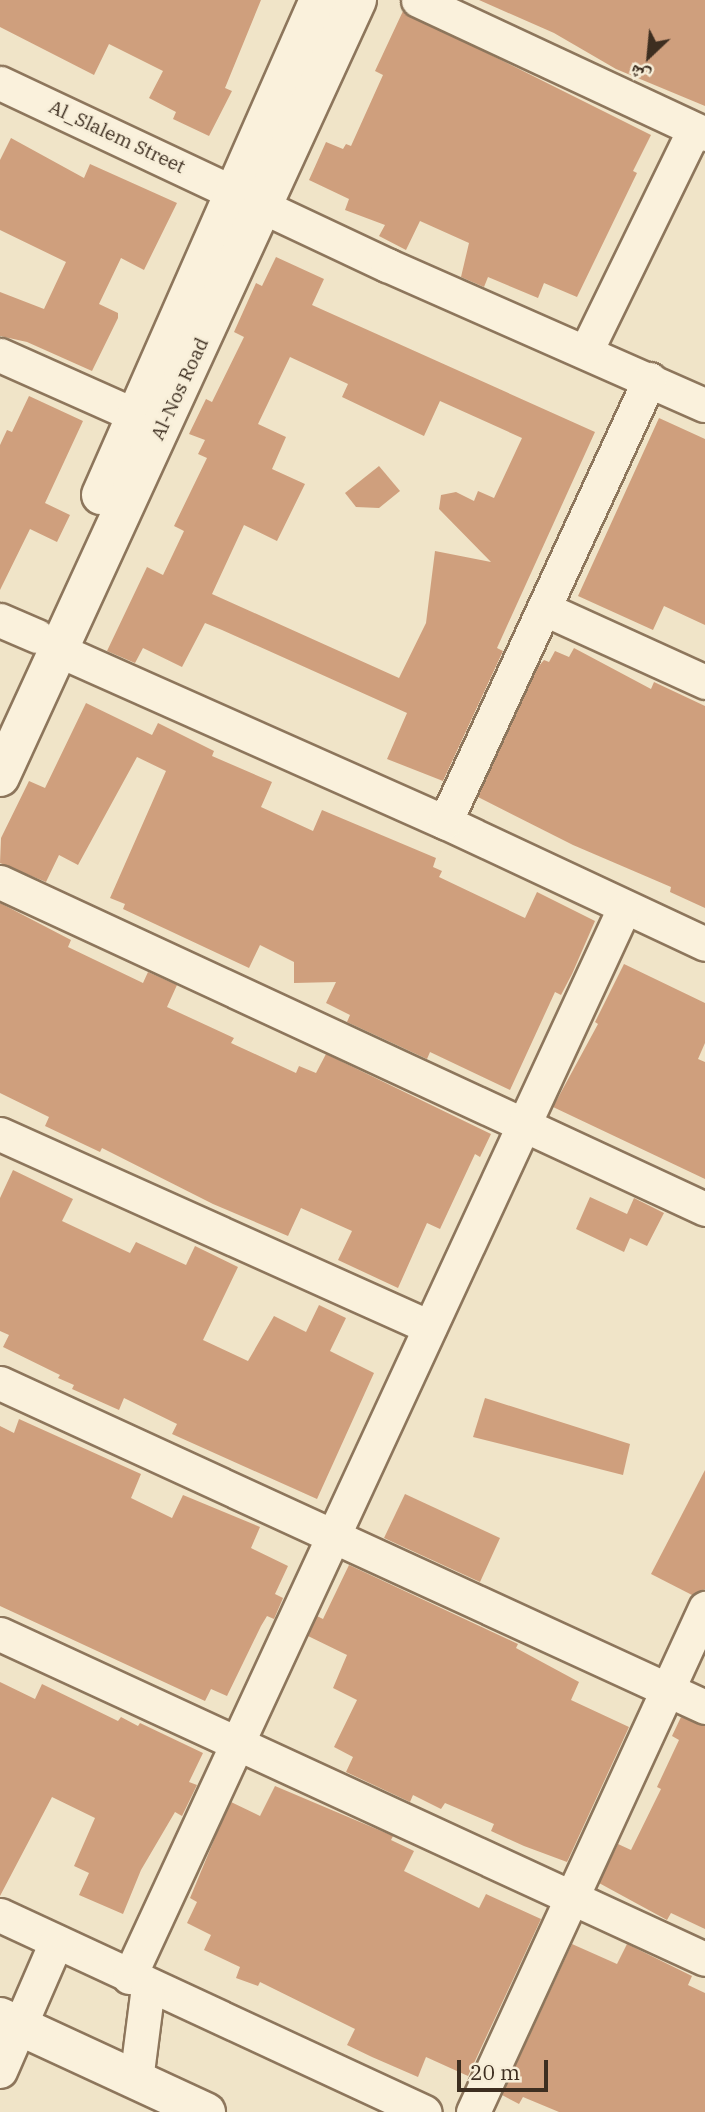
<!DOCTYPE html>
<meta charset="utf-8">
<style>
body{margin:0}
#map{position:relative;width:705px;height:2112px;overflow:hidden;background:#f0e4c8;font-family:"IBM Plex Serif","Noto Naskh Arabic",serif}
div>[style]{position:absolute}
.building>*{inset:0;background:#cf9f7d}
.roads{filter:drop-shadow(2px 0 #8d765c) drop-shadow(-2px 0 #8d765c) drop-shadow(0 2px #8d765c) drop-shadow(0 -2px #8d765c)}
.street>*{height:33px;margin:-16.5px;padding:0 16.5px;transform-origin:16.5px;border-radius:16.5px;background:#faf1dc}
.secondary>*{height:38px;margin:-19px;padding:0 19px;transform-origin:19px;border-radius:19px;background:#faf1dc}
span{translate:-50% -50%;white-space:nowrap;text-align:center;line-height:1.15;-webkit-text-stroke:5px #f7eed8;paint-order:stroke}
.street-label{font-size:19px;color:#3d2e20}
.north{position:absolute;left:614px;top:21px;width:70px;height:70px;-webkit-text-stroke:5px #f7eed8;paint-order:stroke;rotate:206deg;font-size:19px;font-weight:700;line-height:28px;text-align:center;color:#3d2e20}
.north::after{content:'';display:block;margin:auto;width:24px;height:32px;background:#3d2e20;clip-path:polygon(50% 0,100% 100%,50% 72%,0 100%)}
.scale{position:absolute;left:457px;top:2060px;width:91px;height:32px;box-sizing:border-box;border:4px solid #3d2e20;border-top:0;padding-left:9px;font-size:21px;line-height:24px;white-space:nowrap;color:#3d2e20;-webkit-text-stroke:5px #f7eed8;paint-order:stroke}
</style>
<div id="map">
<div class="building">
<div style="clip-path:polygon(0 0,261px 0,225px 88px,232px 91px,209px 136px,173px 119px,176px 112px,149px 98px,163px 71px,109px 44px,94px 75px,0 27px)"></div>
<div style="clip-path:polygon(479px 0,705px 0,705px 106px,616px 69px,554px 33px)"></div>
<div style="clip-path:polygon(403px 11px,651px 135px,633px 171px,637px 173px,577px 297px,544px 283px,538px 298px,488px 277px,484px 287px,461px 277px,469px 243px,420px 221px,406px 250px,379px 236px,385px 225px,345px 210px,349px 199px,309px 180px,326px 142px,343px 149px,346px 144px,351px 146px,383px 75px,375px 71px)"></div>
<div style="clip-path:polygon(11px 138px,84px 178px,90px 164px,177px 203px,144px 270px,121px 258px,99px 304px,118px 313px,118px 318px,92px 371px,27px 342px,0 336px,0 292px,44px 309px,66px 262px,0 230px,0 160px)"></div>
<div style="clip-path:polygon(evenodd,276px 257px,324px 279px,312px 305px,595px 432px,497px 648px,503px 651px,443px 781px,387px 759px,407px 713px,222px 630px,205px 623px,182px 667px,143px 648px,135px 663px,107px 651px,147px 567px,163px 575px,184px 531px,174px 526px,207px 458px,198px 454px,205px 440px,189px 434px,206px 399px,212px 402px,244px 337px,234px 332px,256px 283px,262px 286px,276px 257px,290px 357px,348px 384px,342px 397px,424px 436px,440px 401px,522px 438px,494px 498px,478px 491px,474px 501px,456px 492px,441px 495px,439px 509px,491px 562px,435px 551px,426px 623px,399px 678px,212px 594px,244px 525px,277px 541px,305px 484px,272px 469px,286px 437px,258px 424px,290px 357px)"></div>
<div style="clip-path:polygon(29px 396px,83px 421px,45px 503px,70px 515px,57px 542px,30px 529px,0 590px,0 445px,7px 430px,12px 432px)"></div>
<div style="clip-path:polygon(659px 418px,705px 439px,705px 625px,664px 606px,653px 630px,578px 596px)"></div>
<div style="clip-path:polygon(379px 466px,400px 491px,379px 508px,356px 507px,345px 493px)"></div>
<div style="clip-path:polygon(574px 648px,651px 689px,654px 682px,705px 706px,705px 908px,670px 892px,671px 887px,573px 845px,478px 797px,538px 667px,544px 660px,549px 662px,555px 651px,569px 657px)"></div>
<div style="clip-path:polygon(86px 703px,152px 735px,158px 723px,214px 751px,212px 756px,272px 782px,261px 807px,313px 831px,322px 810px,436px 858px,433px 867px,442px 871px,439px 877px,525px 918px,537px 892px,595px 921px,572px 974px,561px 995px,555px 992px,510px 1090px,430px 1052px,427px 1059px,347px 1022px,350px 1015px,326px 1003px,336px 982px,294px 983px,294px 962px,260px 945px,249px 968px,123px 909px,125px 904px,110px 898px,166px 771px,137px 757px,78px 865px,59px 855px,46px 882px,0 863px,1px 838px,29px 781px,45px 788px)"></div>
<div style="clip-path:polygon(0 903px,71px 940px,68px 947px,143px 983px,148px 972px,177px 985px,167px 1007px,234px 1038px,231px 1043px,296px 1073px,299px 1066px,316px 1073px,326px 1054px,491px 1134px,480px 1157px,475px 1154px,440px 1229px,427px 1223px,398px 1288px,338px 1260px,352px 1231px,301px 1208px,288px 1236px,213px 1204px,102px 1148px,100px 1152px,45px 1126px,49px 1117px,0 1093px)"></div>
<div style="clip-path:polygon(624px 964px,705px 1003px,705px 1043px,698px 1059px,705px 1062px,705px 1179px,553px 1107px,598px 1024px,595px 1022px)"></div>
<div style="clip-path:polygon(13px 1170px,73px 1199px,62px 1221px,130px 1253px,136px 1242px,186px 1265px,195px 1246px,238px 1267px,203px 1340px,248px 1361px,274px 1316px,306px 1332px,319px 1305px,346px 1318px,330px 1351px,374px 1373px,317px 1499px,172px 1434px,177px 1424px,124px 1398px,119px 1410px,72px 1389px,74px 1385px,58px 1378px,60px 1375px,3px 1347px,9px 1335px,0 1331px,0 1198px)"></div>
<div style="clip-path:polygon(590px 1197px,627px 1214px,634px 1198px,664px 1213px,647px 1246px,630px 1238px,624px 1252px,576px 1229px)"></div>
<div style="clip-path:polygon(485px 1398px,630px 1444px,623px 1475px,473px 1437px)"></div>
<div style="clip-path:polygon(19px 1419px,141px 1474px,131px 1498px,172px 1518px,183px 1495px,260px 1527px,251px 1548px,288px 1566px,275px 1594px,283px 1598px,274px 1619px,267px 1616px,261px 1626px,227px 1696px,211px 1689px,205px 1701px,0 1606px,0 1426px,14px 1433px)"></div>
<div style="clip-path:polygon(705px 1470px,705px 1589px,692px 1595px,651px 1574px)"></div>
<div style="clip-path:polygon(405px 1494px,500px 1538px,480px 1582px,384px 1538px)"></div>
<div style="clip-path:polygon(349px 1565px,518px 1644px,516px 1648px,579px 1682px,571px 1700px,629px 1727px,567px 1862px,524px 1846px,491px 1831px,494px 1824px,445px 1803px,441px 1809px,413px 1795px,410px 1802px,346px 1772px,353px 1757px,334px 1747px,357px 1700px,333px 1688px,347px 1655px,308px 1636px,317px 1616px,323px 1619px)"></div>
<div style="clip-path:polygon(0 1682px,35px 1699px,42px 1684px,118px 1721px,121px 1717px,138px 1726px,140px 1723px,203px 1753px,189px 1782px,197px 1785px,182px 1816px,175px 1812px,141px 1870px,123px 1914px,79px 1895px,89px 1873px,74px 1866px,95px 1818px,52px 1797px,0 1896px)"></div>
<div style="clip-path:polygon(681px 1717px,705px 1726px,705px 1929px,671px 1913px,667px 1920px,599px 1883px,618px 1844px,631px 1850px,661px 1789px,657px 1787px,679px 1740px,672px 1736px)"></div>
<div style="clip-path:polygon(275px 1786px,393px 1836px,391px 1840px,414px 1851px,404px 1871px,479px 1908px,486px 1894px,541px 1919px,468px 2076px,426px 2057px,418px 2077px,372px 2057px,347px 2045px,355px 2029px,260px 1982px,258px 1986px,236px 1978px,240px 1967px,204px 1950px,211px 1935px,187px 1923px,197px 1902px,190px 1898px,217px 1833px,231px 1802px,260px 1816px)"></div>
<div style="clip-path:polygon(572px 1944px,617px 1964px,627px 1944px,692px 1976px,688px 1985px,705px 1993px,705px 2112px,559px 2112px,523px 2097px,519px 2104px,502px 2095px)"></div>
</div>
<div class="roads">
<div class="street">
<div style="left:418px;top:0;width:317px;rotate:25deg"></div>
<div style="left:0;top:83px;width:428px;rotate:25.2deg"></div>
<div style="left:387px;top:265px;width:347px;rotate:23.8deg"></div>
<div style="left:586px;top:351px;width:246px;rotate:-64deg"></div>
<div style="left:0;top:355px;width:150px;rotate:24deg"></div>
<div style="left:545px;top:609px;width:176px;rotate:24.5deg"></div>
<div style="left:0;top:620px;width:40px;rotate:23.4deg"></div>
<div style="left:58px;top:650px;width:424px;rotate:24deg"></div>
<div style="left:445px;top:822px;width:287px;rotate:25.1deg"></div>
<div style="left:445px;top:822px;width:488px;rotate:-65.2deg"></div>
<div style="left:0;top:882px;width:777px;rotate:24.88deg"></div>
<div style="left:0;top:1134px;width:471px;rotate:24.2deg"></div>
<div style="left:0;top:1383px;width:776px;rotate:24.68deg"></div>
<div style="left:0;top:1634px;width:776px;rotate:24.75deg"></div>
<div style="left:0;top:1915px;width:468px;rotate:24.9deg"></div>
<div style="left:129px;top:1977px;width:1178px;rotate:-65.15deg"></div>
<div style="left:0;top:2071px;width:141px;rotate:-66.5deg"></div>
<div style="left:136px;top:2080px;width:95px;rotate:-82.7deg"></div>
<div style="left:473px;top:2112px;width:555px;rotate:-65.28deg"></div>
</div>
<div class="secondary">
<div style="left:101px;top:495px;width:541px;rotate:-66.23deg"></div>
<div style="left:0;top:777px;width:855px;rotate:-65.32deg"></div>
<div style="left:0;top:2017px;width:227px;rotate:24.8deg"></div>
</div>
</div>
<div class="street-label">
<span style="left:117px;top:137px;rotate:25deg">Al_Slalem Street</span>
<span style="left:180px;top:389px;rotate:-65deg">Al-Nos Road</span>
</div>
<div class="north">ش</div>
<div class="scale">20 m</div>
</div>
